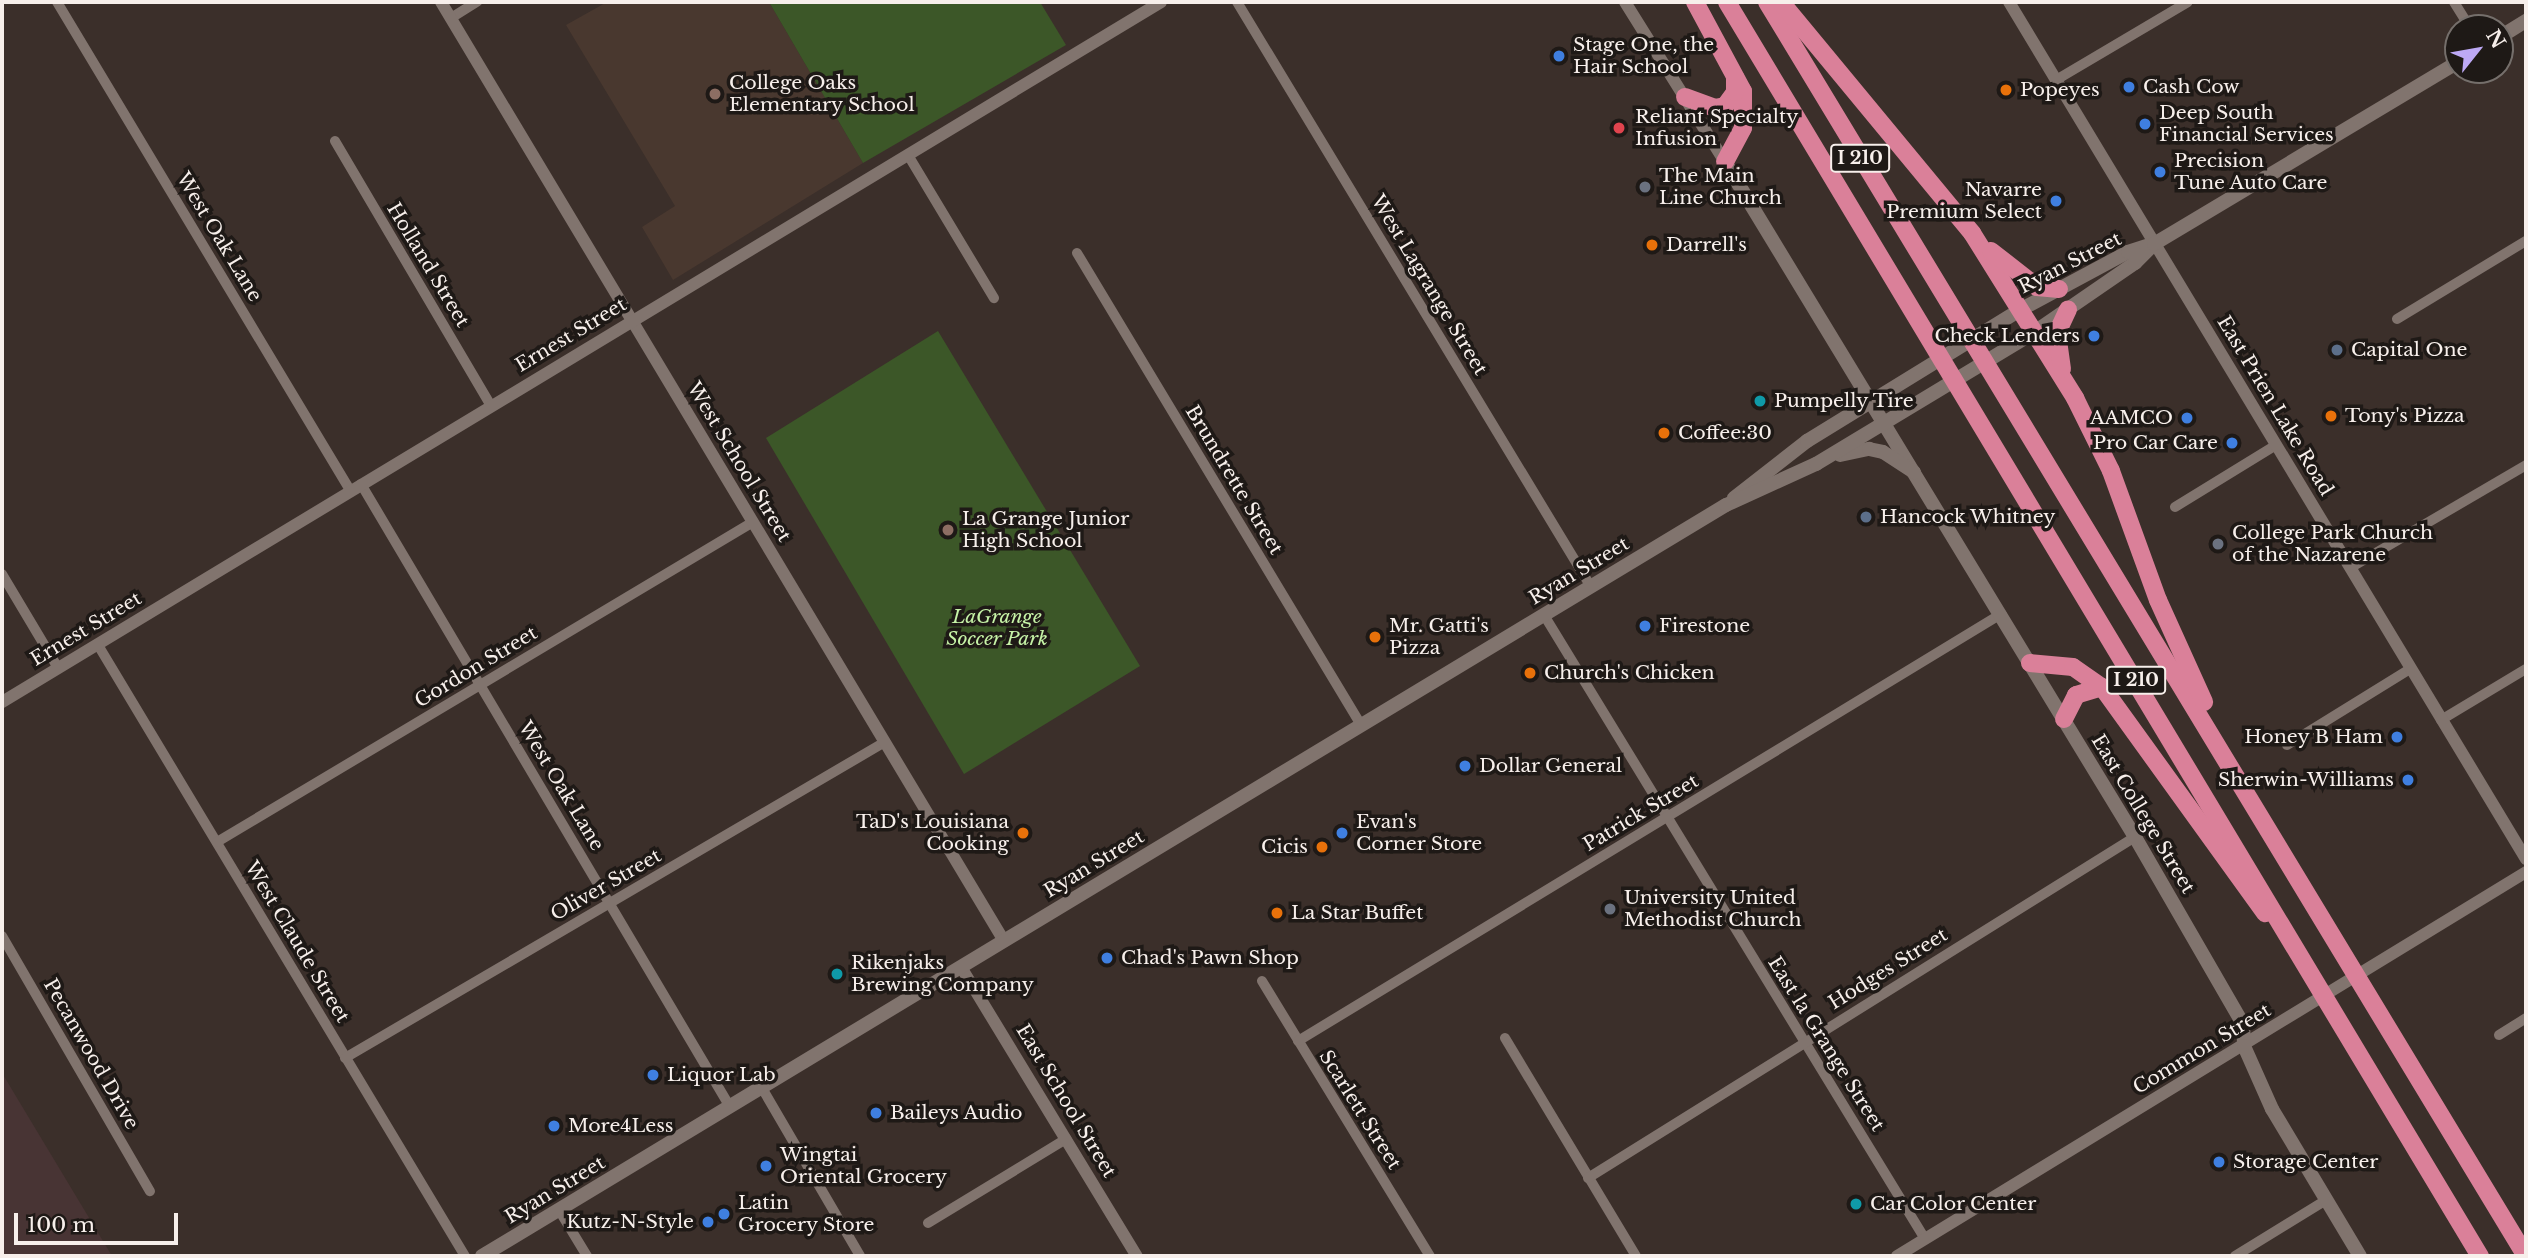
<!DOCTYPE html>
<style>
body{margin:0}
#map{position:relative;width:2528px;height:1258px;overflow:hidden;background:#3b2f2a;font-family:"Libre Baskerville",serif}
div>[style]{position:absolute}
.commercial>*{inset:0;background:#483434}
.built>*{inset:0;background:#49382f}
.green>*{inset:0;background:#3c5728}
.minor>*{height:10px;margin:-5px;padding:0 5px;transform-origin:5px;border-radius:5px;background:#81746e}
.tertiary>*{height:12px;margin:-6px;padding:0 6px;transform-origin:6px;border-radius:6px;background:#81746e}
.secondary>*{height:14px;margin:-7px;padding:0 7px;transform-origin:7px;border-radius:7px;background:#81746e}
.motorway>*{height:18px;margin:-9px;padding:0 9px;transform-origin:9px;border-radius:9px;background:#da8099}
.dots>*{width:19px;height:19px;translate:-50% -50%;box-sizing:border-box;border:4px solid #1e1916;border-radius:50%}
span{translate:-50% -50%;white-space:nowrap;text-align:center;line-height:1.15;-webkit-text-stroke:7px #1e1916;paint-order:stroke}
.shield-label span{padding:2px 5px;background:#1e1916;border:2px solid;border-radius:5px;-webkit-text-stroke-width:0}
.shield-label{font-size:18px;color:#f7efeb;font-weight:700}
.poi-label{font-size:19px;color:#f7efeb}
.left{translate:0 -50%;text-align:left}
.right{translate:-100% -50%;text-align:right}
.street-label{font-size:19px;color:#f7efeb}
.park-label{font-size:19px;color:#c6f3a7;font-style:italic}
.frame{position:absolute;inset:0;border:4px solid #f7efeb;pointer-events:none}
.north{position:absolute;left:2444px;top:14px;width:70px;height:70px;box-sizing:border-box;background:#1e1916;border:2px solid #756f6b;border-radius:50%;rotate:59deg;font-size:19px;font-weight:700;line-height:28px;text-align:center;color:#f7efeb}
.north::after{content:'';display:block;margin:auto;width:24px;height:32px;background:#bda9f5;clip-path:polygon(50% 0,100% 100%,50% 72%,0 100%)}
.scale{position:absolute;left:14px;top:1213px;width:164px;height:32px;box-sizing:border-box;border:4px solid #f7efeb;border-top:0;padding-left:9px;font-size:21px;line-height:24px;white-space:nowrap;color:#f7efeb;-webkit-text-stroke:5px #1e1916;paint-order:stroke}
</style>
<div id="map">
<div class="commercial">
<div style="clip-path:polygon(2px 1073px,112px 1256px,2px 1256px)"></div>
</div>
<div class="built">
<div style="clip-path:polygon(607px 2px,769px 2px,863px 163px,673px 280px,642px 227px,675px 206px,566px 25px)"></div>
</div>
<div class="green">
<div style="clip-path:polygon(769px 2px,1040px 2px,1066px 45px,863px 163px)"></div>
<div style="clip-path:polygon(938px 331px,1140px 666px,964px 774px,766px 438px)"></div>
</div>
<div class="minor">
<div style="left:57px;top:2px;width:569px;rotate:59.02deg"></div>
<div style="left:1237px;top:2px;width:684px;rotate:58.82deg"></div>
<div style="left:2454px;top:2px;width:31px;rotate:58deg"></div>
<div style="left:451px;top:18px;width:31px;rotate:-32deg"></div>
<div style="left:2056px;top:80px;width:153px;rotate:-30.6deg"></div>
<div style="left:335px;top:141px;width:308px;rotate:59.5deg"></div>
<div style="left:908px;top:155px;width:167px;rotate:59deg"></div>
<div style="left:1077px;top:253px;width:551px;rotate:58.96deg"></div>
<div style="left:2397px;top:319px;width:151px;rotate:-31.2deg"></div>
<div style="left:361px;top:484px;width:724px;rotate:59.36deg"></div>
<div style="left:2175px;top:507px;width:119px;rotate:-31.5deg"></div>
<div style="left:2350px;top:568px;width:204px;rotate:-30.3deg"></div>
<div style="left:2px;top:574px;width:109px;rotate:59.2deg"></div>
<div style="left:1544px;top:615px;width:731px;rotate:58.59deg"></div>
<div style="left:98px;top:645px;width:713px;rotate:59.01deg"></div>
<div style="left:2441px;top:720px;width:99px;rotate:-31deg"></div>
<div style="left:2287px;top:745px;width:145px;rotate:-31.7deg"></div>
<div style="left:217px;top:842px;width:624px;rotate:-30.84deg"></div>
<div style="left:2px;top:936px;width:295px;rotate:59.9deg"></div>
<div style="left:1262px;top:981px;width:322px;rotate:58.6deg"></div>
<div style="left:2499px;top:1035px;width:32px;rotate:-32deg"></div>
<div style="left:1505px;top:1038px;width:254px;rotate:59deg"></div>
<div style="left:1298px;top:1041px;width:823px;rotate:-31.27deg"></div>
<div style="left:345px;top:1058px;width:626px;rotate:-30.34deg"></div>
<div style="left:762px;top:1088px;width:194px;rotate:59.7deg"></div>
<div style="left:1588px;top:1178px;width:645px;rotate:-31.94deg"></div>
<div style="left:559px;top:1210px;width:54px;rotate:58.7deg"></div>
<div style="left:928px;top:1223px;width:162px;rotate:-31.3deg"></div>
<div style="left:2235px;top:1256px;width:107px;rotate:-31.6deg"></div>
</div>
<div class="tertiary">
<div style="left:441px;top:2px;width:1095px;rotate:59.05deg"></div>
<div style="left:1625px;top:2px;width:189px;rotate:58deg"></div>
<div style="left:2009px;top:2px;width:1001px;rotate:58.9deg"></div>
<div style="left:2px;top:702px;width:1354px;rotate:-31.13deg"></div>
<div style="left:961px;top:967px;width:338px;rotate:58.7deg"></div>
<div style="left:1897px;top:1256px;width:737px;rotate:-31.4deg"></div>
</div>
<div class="secondary">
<div style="left:2500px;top:37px;width:31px;rotate:-32deg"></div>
<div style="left:1725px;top:162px;width:790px;rotate:58.73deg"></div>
<div style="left:2135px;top:837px;width:216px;rotate:60deg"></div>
<div style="left:2243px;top:1024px;width:22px;rotate:87deg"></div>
<div style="left:2244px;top:1046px;width:69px;rotate:66deg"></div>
<div style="left:2272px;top:1109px;width:171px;rotate:59.1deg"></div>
<div style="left:1840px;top:455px;width:30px;rotate:-12deg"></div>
<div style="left:1869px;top:449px;width:14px;rotate:12deg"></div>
<div style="left:1883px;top:452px;width:37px;rotate:33deg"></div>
<div style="left:1734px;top:498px;width:93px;rotate:-38deg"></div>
<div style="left:1807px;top:441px;width:248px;rotate:-31.6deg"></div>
<div style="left:2018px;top:311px;width:125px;rotate:-28.2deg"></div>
<div style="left:2128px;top:252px;width:22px;rotate:-18deg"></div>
<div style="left:482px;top:1256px;width:1453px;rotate:-31.12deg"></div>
<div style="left:1726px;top:505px;width:99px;rotate:-24.5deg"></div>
<div style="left:1816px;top:464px;width:253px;rotate:-31.1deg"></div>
<div style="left:2033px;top:333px;width:124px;rotate:-34.5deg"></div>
<div style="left:2135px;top:263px;width:27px;rotate:-45deg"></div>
<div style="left:2154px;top:244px;width:354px;rotate:-30.9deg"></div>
</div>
<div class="motorway">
<div style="left:1695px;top:2px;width:101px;rotate:61.7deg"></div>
<div style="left:1743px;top:91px;width:37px;rotate:90deg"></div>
<div style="left:1743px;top:128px;width:38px;rotate:118deg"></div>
<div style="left:1727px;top:2px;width:1463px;rotate:59.02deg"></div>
<div style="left:1767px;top:2px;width:1466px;rotate:58.82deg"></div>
<div style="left:1781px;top:2px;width:300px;rotate:50.4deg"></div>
<div style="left:1972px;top:233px;width:195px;rotate:58deg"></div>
<div style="left:2075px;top:398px;width:81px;rotate:63.7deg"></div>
<div style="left:2111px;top:471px;width:137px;rotate:70deg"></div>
<div style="left:2158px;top:600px;width:112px;rotate:65.7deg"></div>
<div style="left:1685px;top:97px;width:32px;rotate:20deg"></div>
<div style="left:1715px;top:108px;width:10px;rotate:-11deg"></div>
<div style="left:1725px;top:106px;width:17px;rotate:-54deg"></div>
<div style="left:1735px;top:92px;width:15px;rotate:-90deg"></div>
<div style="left:1991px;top:251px;width:58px;rotate:38deg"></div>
<div style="left:2037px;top:287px;width:22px;rotate:5deg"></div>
<div style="left:2062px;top:369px;width:36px;rotate:-98deg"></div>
<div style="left:2057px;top:333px;width:26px;rotate:-65deg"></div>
<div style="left:2030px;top:663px;width:43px;rotate:5.3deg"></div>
<div style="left:2073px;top:667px;width:35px;rotate:35deg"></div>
<div style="left:2102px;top:687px;width:279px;rotate:54.2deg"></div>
<div style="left:2064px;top:719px;width:27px;rotate:-63deg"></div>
<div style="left:2076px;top:695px;width:27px;rotate:-17deg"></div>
</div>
<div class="dots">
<div style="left:1559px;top:56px;background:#3f7fe0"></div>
<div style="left:2129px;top:87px;background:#3f7fe0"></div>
<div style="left:2006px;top:90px;background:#e8710a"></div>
<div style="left:715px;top:94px;background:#8d6e63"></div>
<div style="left:2145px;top:124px;background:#3f7fe0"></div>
<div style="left:1619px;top:128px;background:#e0444e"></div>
<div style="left:2160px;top:172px;background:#3f7fe0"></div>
<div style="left:1645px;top:187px;background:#6b7280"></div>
<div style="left:2056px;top:201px;background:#3f7fe0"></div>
<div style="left:1652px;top:245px;background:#e8710a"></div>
<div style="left:2094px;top:336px;background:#3f7fe0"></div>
<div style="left:2337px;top:350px;background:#5c6f8a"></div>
<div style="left:1760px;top:401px;background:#0f9aa8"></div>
<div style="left:2331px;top:416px;background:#e8710a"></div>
<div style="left:2187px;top:418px;background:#3f7fe0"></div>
<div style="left:1664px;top:433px;background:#e8710a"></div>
<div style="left:2232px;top:443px;background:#3f7fe0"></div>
<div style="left:1866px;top:517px;background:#5c6f8a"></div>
<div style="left:948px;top:530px;background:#8d6e63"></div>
<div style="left:2218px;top:544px;background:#6b7280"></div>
<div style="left:1645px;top:626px;background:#3f7fe0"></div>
<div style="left:1375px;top:637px;background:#e8710a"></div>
<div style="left:1530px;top:673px;background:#e8710a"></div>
<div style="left:2397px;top:737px;background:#3f7fe0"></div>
<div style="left:1465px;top:766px;background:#3f7fe0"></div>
<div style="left:2408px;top:780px;background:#3f7fe0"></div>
<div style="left:1023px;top:833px;background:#e8710a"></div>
<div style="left:1342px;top:833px;background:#3f7fe0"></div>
<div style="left:1322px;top:847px;background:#e8710a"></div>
<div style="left:1610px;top:909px;background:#6b7280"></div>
<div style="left:1277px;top:913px;background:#e8710a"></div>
<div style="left:1107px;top:958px;background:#3f7fe0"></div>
<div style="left:837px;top:974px;background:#0f9aa8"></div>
<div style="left:653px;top:1075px;background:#3f7fe0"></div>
<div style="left:876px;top:1113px;background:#3f7fe0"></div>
<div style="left:554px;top:1126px;background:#3f7fe0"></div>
<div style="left:2219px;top:1162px;background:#3f7fe0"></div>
<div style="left:766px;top:1166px;background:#3f7fe0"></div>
<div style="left:1856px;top:1204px;background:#0f9aa8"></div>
<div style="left:724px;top:1214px;background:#3f7fe0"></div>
<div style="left:708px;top:1222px;background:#3f7fe0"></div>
</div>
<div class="shield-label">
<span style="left:1860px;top:158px">I 210</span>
<span style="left:2136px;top:680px">I 210</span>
</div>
<div class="poi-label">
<span class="left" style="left:1573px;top:56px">Stage One, the<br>Hair School</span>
<span class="left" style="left:729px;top:94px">College Oaks<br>Elementary School</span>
<span class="left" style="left:2143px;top:87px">Cash Cow</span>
<span class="left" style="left:2020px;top:90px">Popeyes</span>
<span class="left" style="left:2159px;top:124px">Deep South<br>Financial Services</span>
<span class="left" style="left:1635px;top:128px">Reliant Specialty<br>Infusion</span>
<span class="left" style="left:2174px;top:172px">Precision<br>Tune Auto Care</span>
<span class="left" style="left:1659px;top:187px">The Main<br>Line Church</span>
<span class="right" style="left:2042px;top:201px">Navarre<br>Premium Select</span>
<span class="left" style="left:1666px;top:245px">Darrell's</span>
<span class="right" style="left:2080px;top:336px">Check Lenders</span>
<span class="left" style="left:2351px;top:350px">Capital One</span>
<span class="left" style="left:1774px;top:401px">Pumpelly Tire</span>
<span class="left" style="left:2345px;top:416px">Tony's Pizza</span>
<span class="right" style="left:2173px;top:418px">AAMCO</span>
<span class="left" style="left:1678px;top:433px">Coffee:30</span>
<span class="right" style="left:2218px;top:443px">Pro Car Care</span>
<span class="left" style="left:1880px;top:517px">Hancock Whitney</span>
<span class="left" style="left:962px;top:530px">La Grange Junior<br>High School</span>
<span class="left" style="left:2232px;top:544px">College Park Church<br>of the Nazarene</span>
<span class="left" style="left:1389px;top:637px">Mr. Gatti's<br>Pizza</span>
<span class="left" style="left:1659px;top:626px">Firestone</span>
<span class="left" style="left:1544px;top:673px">Church's Chicken</span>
<span class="right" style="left:2383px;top:737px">Honey B Ham</span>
<span class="left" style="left:1479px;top:766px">Dollar General</span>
<span class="right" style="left:2394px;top:780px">Sherwin-Williams</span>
<span class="right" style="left:1009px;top:833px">TaD's Louisiana<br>Cooking</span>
<span class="left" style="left:1356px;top:833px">Evan's<br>Corner Store</span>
<span class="right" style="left:1308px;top:847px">Cicis</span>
<span class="left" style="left:1624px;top:909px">University United<br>Methodist Church</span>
<span class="left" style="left:1291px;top:913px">La Star Buffet</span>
<span class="left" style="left:1121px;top:958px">Chad's Pawn Shop</span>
<span class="left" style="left:851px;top:974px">Rikenjaks<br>Brewing Company</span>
<span class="left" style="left:667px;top:1075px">Liquor Lab</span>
<span class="left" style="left:890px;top:1113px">Baileys Audio</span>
<span class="left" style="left:568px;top:1126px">More4Less</span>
<span class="left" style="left:780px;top:1166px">Wingtai<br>Oriental Grocery</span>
<span class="left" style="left:2233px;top:1162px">Storage Center</span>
<span class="left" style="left:738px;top:1214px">Latin<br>Grocery Store</span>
<span class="left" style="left:1870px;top:1204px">Car Color Center</span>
<span class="right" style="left:694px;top:1222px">Kutz-N-Style</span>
</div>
<div class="street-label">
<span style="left:219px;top:237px;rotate:59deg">West Oak Lane</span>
<span style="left:2070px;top:263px;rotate:-27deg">Ryan Street</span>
<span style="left:428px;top:265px;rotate:59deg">Holland Street</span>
<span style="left:1429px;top:285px;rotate:59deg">West Lagrange Street</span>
<span style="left:571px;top:335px;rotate:-31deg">Ernest Street</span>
<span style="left:2275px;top:406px;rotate:59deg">East Prien Lake Road</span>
<span style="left:739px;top:462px;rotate:59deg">West School Street</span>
<span style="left:1234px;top:480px;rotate:59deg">Brundrette Street</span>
<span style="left:1579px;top:571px;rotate:-31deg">Ryan Street</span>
<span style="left:86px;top:629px;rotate:-31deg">Ernest Street</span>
<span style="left:476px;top:667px;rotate:-31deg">Gordon Street</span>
<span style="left:561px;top:786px;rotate:59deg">West Oak Lane</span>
<span style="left:1641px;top:813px;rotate:-31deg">Patrick Street</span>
<span style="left:2143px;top:814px;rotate:59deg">East College Street</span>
<span style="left:1094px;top:864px;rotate:-31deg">Ryan Street</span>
<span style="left:606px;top:885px;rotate:-30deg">Oliver Street</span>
<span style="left:297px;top:942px;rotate:59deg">West Claude Street</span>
<span style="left:1888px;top:969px;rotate:-32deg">Hodges Street</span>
<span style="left:1826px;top:1044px;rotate:58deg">East la Grange Street</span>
<span style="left:2202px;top:1049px;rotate:-31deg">Common Street</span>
<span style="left:91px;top:1054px;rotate:60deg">Pecanwood Drive</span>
<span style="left:1066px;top:1101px;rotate:59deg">East School Street</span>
<span style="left:1360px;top:1110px;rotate:58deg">Scarlett Street</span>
<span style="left:555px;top:1190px;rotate:-31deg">Ryan Street</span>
</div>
<div class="park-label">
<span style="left:997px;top:628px">LaGrange<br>Soccer Park</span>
</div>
<div class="frame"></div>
<div class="north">N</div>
<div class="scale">100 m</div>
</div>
